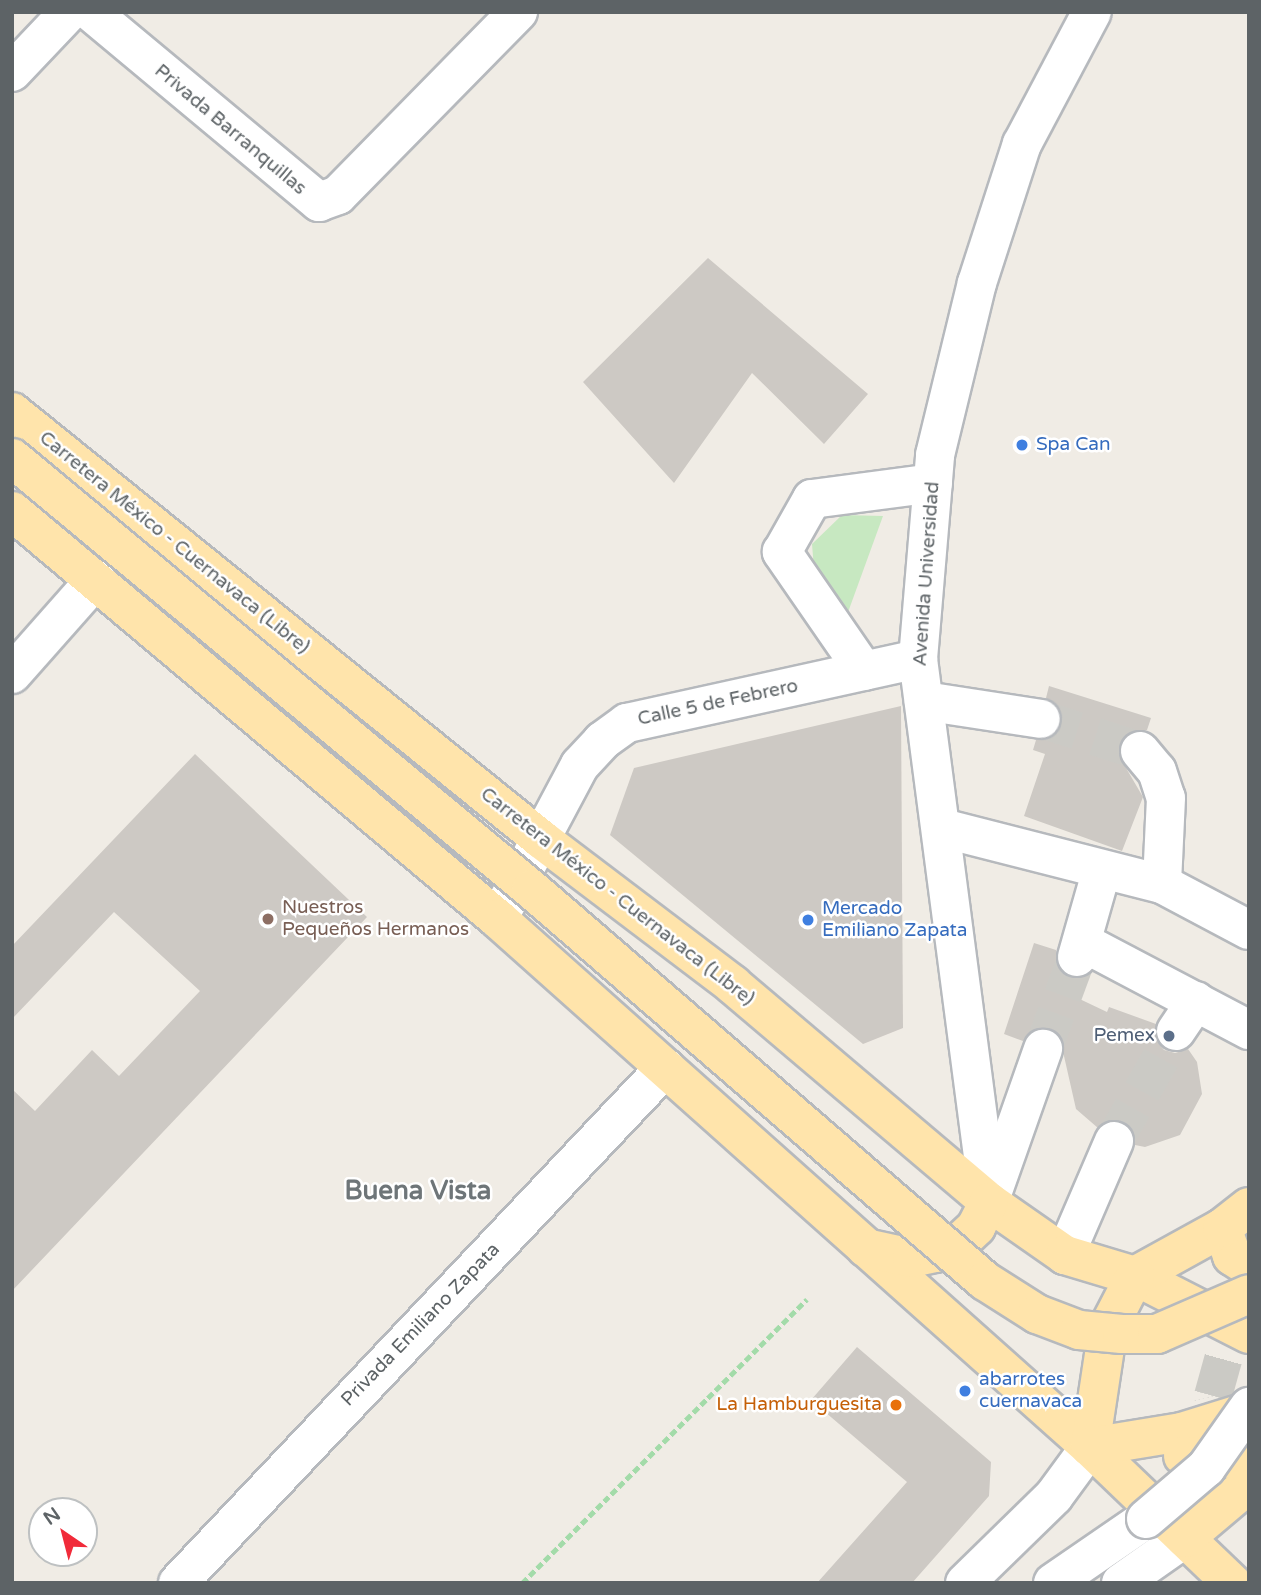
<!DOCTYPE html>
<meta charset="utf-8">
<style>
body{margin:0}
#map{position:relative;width:1261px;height:1595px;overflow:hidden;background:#f0ece5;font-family:"Varela Round",sans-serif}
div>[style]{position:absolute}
.green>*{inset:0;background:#c7e8c1}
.building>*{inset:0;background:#cdc9c4}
.minor-tunnel>*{height:38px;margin-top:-19px;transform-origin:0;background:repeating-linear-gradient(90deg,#cbcac5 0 38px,transparent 0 57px)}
.major-tunnel>*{height:38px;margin-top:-19px;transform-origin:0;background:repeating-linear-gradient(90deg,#cbcac5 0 38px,transparent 0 57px)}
.path>*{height:4.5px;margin-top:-2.25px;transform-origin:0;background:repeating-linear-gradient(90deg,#a3dba9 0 7px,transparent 0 10.5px)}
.roads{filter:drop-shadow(2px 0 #b6b9bd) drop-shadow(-2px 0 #b6b9bd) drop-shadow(0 2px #b6b9bd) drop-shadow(0 -2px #b6b9bd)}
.minor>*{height:38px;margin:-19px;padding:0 19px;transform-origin:19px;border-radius:19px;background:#fff}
.major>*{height:38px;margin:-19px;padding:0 19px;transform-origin:19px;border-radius:19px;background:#ffe4ab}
.bridges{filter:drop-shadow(2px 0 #b6b9bd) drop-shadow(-2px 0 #b6b9bd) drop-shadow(0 2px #b6b9bd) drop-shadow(0 -2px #b6b9bd)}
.minor-bridge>*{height:38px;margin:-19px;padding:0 19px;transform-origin:19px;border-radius:19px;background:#fff}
.major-bridge>*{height:38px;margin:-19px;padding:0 19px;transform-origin:19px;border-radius:19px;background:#ffe4ab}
.dots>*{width:19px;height:19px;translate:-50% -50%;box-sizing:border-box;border:4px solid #fff;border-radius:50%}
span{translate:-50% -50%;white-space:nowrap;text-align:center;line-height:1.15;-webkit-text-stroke:5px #fff;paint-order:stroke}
.street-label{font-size:19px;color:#5d6366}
.shop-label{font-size:19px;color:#366cbe}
.left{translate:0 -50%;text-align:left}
.education-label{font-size:19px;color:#785e54}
.service-label{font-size:19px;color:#4e5e75}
.right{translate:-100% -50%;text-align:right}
.food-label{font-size:19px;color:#c56008}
.district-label{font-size:26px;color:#6e7578;font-weight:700}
.frame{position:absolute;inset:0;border:14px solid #5d6366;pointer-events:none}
.north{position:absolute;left:28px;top:1497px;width:70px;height:70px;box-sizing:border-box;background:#fff;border:2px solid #bec1c2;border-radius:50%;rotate:325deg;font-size:19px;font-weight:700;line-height:28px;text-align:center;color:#5d6366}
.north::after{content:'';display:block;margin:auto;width:24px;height:32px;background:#f12b3a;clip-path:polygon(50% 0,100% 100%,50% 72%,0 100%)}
</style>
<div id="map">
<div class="green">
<div style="clip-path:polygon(842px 515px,883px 516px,847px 615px,815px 581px,812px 544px)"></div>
</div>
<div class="building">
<div style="clip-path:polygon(708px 258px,868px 394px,824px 444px,752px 373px,674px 483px,583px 382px)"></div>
<div style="clip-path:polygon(1049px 686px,1151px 718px,1147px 730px,1126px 734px,1119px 744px,1119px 756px,1143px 797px,1122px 851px,1024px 816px,1045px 754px,1033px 750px,1036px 740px,1050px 739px,1062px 723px,1061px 710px,1046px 698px)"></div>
<div style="clip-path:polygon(901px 706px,903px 1028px,863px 1044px,610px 835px,634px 768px)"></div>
<div style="clip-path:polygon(195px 754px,367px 917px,12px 1291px,12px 1089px,35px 1111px,92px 1050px,119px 1076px,200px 991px,114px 912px,12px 1019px,12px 946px)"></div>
<div style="clip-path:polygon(1034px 943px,1056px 950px,1061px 972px,1073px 978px,1067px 993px,1107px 1012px,1109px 1007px,1156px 1024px,1156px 1040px,1164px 1050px,1175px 1053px,1188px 1049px,1197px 1062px,1202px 1094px,1180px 1135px,1145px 1147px,1135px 1145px,1132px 1129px,1122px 1121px,1111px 1119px,1098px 1128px,1076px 1109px,1059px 1034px,1038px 1028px,1023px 1041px,1004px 1034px)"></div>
<div style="clip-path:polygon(857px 1347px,991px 1462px,989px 1496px,912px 1583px,817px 1583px,907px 1482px,811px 1400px)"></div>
</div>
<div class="minor-tunnel">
<div style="left:1041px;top:719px;width:104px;rotate:17.9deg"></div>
<div style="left:1043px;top:1049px;width:98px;rotate:-69.7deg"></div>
<div style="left:1114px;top:1141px;width:126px;rotate:-60.6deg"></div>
</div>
<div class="major-tunnel">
<div style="left:1226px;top:1452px;width:57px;rotate:-103.1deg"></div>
<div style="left:1213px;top:1396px;width:56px;rotate:-74.5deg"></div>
<div style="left:1228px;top:1342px;width:50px;rotate:-66.5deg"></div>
</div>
<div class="path">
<div style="left:522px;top:1583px;width:402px;rotate:-44.9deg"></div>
</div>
<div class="roads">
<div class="minor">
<div style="left:91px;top:12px;width:297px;rotate:39.8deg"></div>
<div style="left:319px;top:202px;width:20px;rotate:-20deg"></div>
<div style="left:338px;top:195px;width:257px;rotate:-45.5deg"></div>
<div style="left:12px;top:72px;width:83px;rotate:-46.5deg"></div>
<div style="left:864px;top:671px;width:145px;rotate:-124.6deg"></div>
<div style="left:782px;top:552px;width:61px;rotate:-60.5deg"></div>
<div style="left:812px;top:499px;width:122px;rotate:-7.5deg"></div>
<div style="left:12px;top:674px;width:127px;rotate:-48.5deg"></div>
<div style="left:924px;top:701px;width:118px;rotate:8.7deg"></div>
<div style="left:1140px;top:751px;width:26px;rotate:50deg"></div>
<div style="left:1157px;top:771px;width:28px;rotate:72deg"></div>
<div style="left:1166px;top:798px;width:86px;rotate:92.7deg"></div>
<div style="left:942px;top:828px;width:227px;rotate:14.3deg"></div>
<div style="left:1162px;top:884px;width:98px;rotate:27.9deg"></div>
<div style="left:498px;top:919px;width:174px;rotate:-62deg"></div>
<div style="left:580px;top:765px;width:33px;rotate:-47deg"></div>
<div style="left:602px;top:741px;width:31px;rotate:-36deg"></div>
<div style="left:627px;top:723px;width:298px;rotate:-12.4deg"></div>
<div style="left:1082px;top:942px;width:189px;rotate:27.8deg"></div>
<div style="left:1077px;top:957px;width:91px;rotate:-74.1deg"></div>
<div style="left:1176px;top:1031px;width:36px;rotate:-56deg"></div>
<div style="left:992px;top:1194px;width:154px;rotate:-70.6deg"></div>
<div style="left:989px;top:1202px;width:548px;rotate:-97.45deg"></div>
<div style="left:918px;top:659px;width:205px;rotate:-85.2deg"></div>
<div style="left:935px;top:455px;width:177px;rotate:-76.3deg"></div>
<div style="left:977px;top:283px;width:146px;rotate:-72.1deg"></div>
<div style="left:1022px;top:144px;width:149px;rotate:-62.1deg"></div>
<div style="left:1065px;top:1255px;width:124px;rotate:-66.7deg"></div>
<div style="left:178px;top:1583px;width:709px;rotate:-46.6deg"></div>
<div style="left:965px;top:1583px;width:124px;rotate:-44.3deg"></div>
<div style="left:1054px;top:1496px;width:61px;rotate:-53.7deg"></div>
<div style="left:1053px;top:1583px;width:113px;rotate:-34.5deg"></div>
<div style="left:1121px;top:1583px;width:78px;rotate:-35.1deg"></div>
</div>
<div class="major">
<div style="left:12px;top:412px;width:680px;rotate:38.91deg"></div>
<div style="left:541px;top:839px;width:241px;rotate:37.2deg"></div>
<div style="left:733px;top:985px;width:336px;rotate:40.3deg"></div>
<div style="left:989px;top:1202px;width:93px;rotate:34.9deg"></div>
<div style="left:1065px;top:1255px;width:73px;rotate:16.7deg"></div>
<div style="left:1135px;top:1276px;width:128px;rotate:27deg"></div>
<div style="left:12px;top:511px;width:635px;rotate:40.01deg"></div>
<div style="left:498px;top:919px;width:793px;rotate:41.73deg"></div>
<div style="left:1090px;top:1447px;width:197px;rotate:43.8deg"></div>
<div style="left:1222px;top:1228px;width:30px;rotate:70deg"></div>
<div style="left:1232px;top:1256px;width:20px;rotate:33deg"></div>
<div style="left:866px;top:1248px;width:47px;rotate:12.3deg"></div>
<div style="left:912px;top:1258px;width:24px;rotate:-12deg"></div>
<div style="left:935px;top:1253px;width:25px;rotate:-21deg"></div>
<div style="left:958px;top:1244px;width:25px;rotate:-43deg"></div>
<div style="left:976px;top:1227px;width:28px;rotate:-63deg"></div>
<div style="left:1135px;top:1276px;width:99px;rotate:-28.9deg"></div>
<div style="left:1222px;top:1228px;width:34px;rotate:-38deg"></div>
<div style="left:1090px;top:1447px;width:120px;rotate:-81.4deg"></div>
<div style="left:1108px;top:1328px;width:59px;rotate:-62.6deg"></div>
<div style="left:1090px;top:1447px;width:93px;rotate:-9.3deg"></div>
<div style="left:1182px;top:1432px;width:70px;rotate:-17.4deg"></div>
<div style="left:1183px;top:1456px;width:66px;rotate:3.5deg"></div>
<div style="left:1185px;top:1538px;width:84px;rotate:-40.2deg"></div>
</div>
</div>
<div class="bridges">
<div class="minor-bridge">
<div style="left:1146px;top:1519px;width:79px;rotate:-40.4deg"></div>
<div style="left:1206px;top:1468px;width:75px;rotate:-54.8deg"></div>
</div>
<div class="major-bridge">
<div style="left:12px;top:458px;width:675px;rotate:39.71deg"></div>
<div style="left:531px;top:889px;width:600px;rotate:40.81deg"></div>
<div style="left:985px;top:1281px;width:62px;rotate:32.4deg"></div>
<div style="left:1037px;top:1314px;width:45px;rotate:20.9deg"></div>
<div style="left:1079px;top:1330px;width:43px;rotate:5.3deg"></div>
<div style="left:1122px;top:1334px;width:35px"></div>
<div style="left:1157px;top:1334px;width:100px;rotate:-23.5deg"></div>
</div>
</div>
<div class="dots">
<div style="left:1022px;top:445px;background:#3f7fe0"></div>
<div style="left:268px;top:919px;background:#8d6e63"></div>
<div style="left:808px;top:920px;background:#3f7fe0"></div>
<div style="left:1169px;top:1036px;background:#5c6f8a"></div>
<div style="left:965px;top:1391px;background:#3f7fe0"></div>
<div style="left:896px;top:1405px;background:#e8710a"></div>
</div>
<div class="street-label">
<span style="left:230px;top:130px;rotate:40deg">Privada Barranquillas</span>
<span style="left:174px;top:543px;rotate:39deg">Carretera México - Cuernavaca (Libre)</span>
<span style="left:927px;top:574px;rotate:-86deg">Avenida Universidad</span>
<span style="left:718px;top:703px;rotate:-12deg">Calle 5 de Febrero</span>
<span style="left:617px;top:897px;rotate:38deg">Carretera México - Cuernavaca (Libre)</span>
<span style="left:421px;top:1325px;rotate:-46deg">Privada Emiliano Zapata</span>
</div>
<div class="shop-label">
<span class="left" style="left:1036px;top:445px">Spa Can</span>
<span class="left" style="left:822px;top:920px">Mercado<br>Emiliano Zapata</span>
<span class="left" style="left:979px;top:1391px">abarrotes<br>cuernavaca</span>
</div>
<div class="education-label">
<span class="left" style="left:282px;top:919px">Nuestros<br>Pequeños Hermanos</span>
</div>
<div class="service-label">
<span class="right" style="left:1155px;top:1036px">Pemex</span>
</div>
<div class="food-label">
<span class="right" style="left:882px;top:1405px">La Hamburguesita</span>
</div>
<div class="district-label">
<span style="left:418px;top:1191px">Buena Vista</span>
</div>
<div class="frame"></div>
<div class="north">N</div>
</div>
